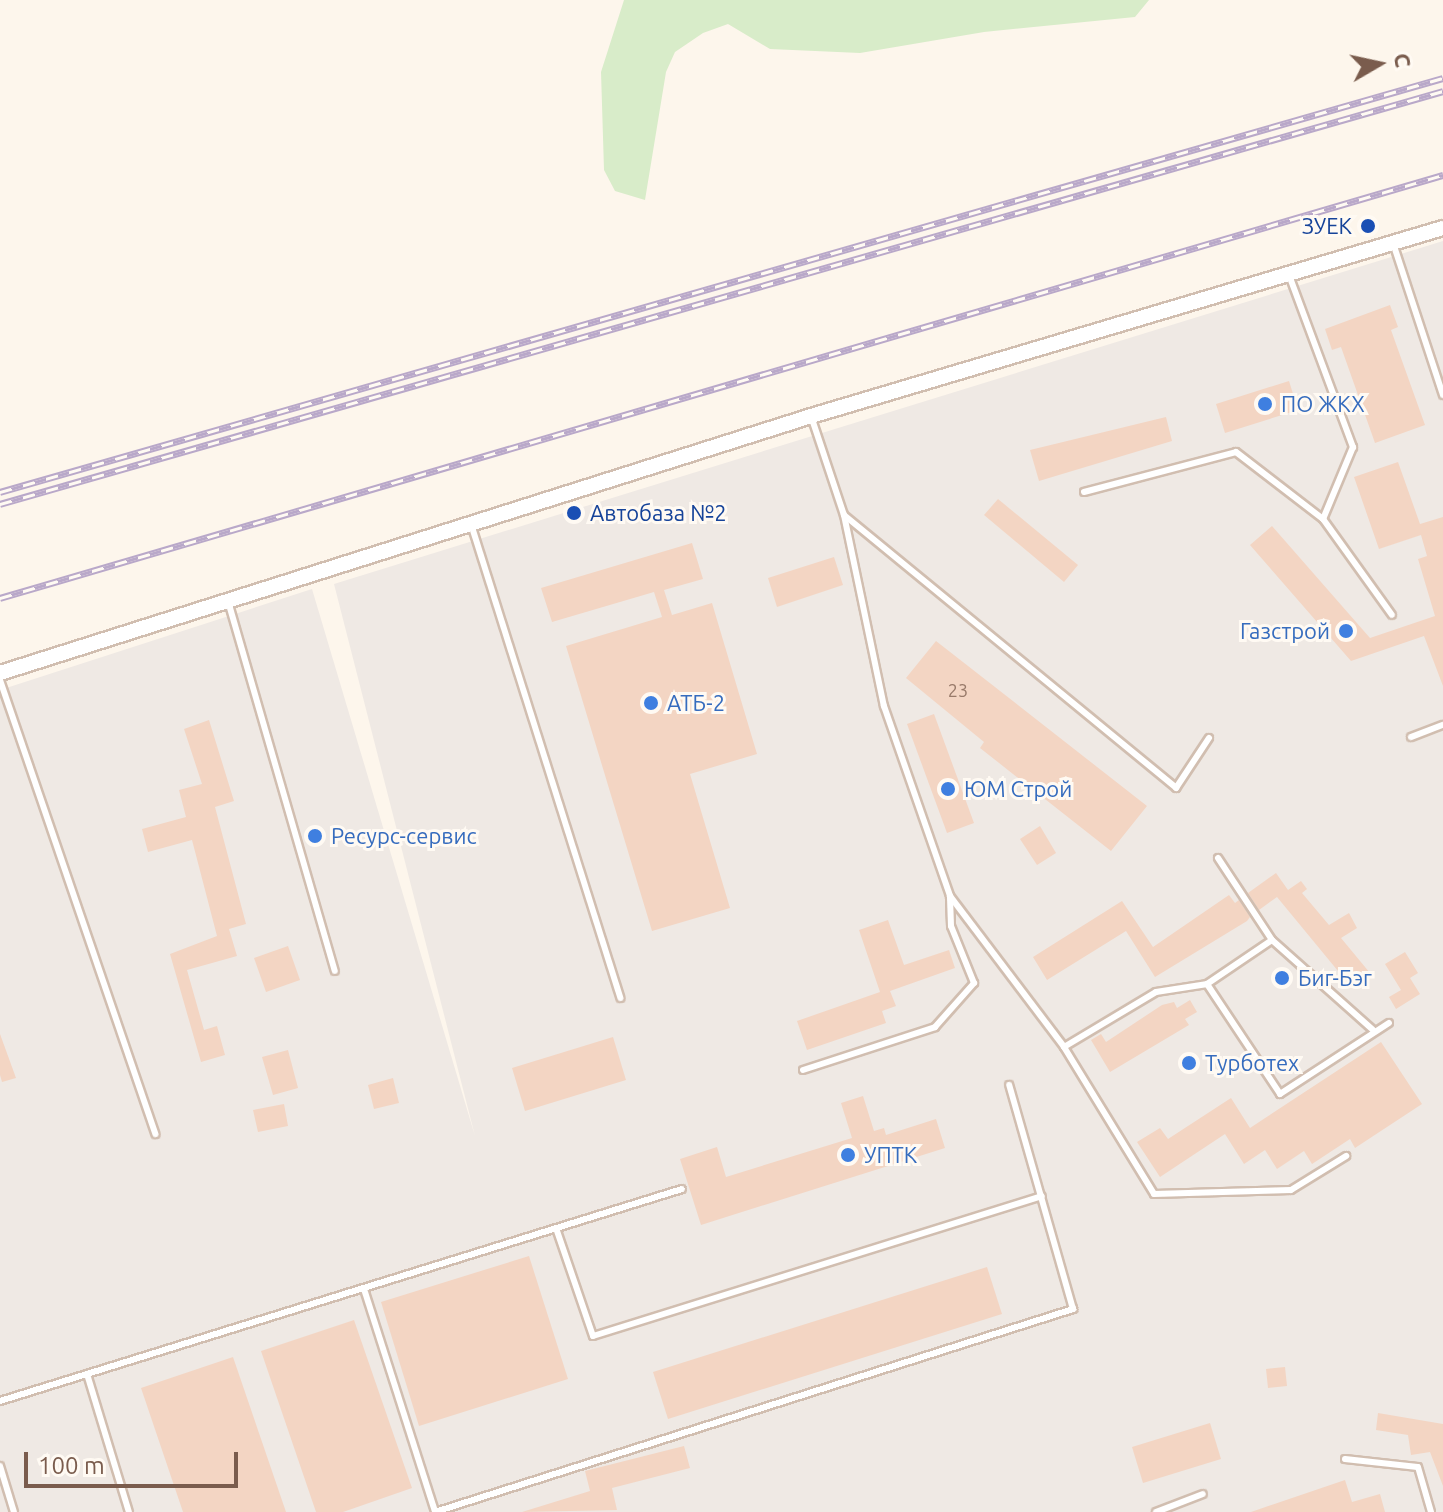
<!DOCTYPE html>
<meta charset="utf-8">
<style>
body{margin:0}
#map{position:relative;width:1443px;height:1512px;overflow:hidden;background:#fdf6ec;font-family:Ubuntu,sans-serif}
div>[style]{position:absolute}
.industrial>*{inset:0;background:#efe9e4}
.green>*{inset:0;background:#d8ecc9}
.building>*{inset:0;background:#f3d5c3}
.roads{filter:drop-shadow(2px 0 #d1beb0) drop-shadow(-2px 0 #d1beb0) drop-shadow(0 2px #d1beb0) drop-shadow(0 -2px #d1beb0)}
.service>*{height:6px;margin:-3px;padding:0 3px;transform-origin:3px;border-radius:3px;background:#fff}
.tertiary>*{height:14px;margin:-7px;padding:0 7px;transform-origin:7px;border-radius:7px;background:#fff}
.rail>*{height:7px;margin-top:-3.5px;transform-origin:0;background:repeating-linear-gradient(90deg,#fffaf3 0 12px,#b9a8c9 0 24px);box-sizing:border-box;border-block:2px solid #b9a8c9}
.dots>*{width:22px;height:22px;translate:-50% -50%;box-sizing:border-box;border:4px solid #fffaf3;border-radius:50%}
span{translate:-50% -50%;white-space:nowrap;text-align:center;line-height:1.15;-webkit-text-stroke:6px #fffaf3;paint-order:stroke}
.number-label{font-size:18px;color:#987a6a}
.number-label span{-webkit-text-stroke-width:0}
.transit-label{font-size:22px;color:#164399}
.right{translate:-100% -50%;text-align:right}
.left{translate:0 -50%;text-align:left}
.shop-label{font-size:22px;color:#366cbe}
.north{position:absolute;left:1339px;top:24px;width:80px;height:80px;-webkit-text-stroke:6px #fffaf3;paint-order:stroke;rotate:81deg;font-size:22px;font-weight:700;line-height:32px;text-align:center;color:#7a5c4d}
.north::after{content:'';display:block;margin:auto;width:28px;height:36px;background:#7a5c4d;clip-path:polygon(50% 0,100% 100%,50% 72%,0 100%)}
.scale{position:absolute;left:24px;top:1452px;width:214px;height:36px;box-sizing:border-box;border:4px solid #7a5c4d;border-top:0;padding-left:10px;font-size:24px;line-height:28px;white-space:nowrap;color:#7a5c4d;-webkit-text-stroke:6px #fffaf3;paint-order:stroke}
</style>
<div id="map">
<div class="industrial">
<div style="clip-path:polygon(1443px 241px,1443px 1512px,0 1512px,0 690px,312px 589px,475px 1136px,334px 584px)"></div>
</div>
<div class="green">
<div style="clip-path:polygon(624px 0,1149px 0,1135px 17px,984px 32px,860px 53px,770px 49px,728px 24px,703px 33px,675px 52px,666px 72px,645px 200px,615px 191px,604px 170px,601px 72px)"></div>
</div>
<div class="building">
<div style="clip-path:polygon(1390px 305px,1398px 327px,1391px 330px,1425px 425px,1375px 443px,1341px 347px,1332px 350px,1325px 329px)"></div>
<div style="clip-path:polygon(1289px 381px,1298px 410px,1225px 433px,1216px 404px)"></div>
<div style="clip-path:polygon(1166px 417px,1172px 441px,1039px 481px,1030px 450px)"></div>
<div style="clip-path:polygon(1398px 462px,1420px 524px,1443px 517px,1443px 686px,1424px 636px,1351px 661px,1250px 545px,1272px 526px,1370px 638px,1435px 616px,1418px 559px,1427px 556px,1421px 535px,1379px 549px,1354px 477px)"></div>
<div style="clip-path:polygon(998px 499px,1078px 565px,1064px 582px,984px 515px)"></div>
<div style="clip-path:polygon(692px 543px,703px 579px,664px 590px,672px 615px,712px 603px,757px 754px,690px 774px,730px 908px,652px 931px,566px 646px,662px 617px,654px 592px,552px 622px,541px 588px)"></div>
<div style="clip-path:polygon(834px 557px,843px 585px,777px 607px,768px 578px)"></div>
<div style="clip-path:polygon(936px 641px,1147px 806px,1111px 851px,980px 748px,984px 742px,906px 678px)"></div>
<div style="clip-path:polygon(934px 714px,974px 823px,947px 833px,907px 724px)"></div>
<div style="clip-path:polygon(209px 720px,234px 801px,215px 807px,246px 924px,229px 929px,237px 956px,187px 970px,204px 1030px,217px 1026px,225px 1055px,201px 1062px,170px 954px,217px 936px,192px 840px,148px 852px,142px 829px,186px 817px,179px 790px,202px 784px,184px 729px)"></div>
<div style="clip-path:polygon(1040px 826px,1056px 853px,1037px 865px,1020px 839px)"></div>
<div style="clip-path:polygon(1276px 873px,1288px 890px,1301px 881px,1307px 889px,1302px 893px,1329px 925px,1349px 913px,1357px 928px,1341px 938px,1370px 973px,1352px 988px,1277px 897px,1259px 910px,1248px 893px)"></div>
<div style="clip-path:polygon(1229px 895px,1235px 903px,1239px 900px,1250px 917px,1247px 921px,1155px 977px,1126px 931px,1047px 980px,1033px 957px,1122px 901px,1153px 947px)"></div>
<div style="clip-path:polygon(888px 920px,904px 965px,949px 950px,955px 968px,890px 991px,896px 1006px,882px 1011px,886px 1023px,807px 1050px,797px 1021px,880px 992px,859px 930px)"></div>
<div style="clip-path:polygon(288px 946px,300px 980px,266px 992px,254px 958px)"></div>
<div style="clip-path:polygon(1405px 952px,1418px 973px,1410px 978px,1420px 994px,1396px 1009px,1389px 997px,1401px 990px,1385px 964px)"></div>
<div style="clip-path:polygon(1190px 1000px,1197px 1012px,1185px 1019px,1189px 1025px,1110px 1072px,1091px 1040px,1101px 1034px,1106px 1042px,1162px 1005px,1174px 1002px,1177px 1008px)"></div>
<div style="clip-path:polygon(0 1034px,16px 1078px,2px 1082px,0 1075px)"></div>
<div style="clip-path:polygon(613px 1037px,626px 1080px,525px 1111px,512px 1068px)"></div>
<div style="clip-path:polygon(1381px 1042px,1422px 1104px,1355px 1148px,1350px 1139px,1312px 1164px,1304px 1151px,1277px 1169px,1265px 1150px,1244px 1164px,1225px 1134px,1160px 1177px,1137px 1142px,1160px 1128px,1168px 1139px,1231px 1098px,1250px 1128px)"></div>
<div style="clip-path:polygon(288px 1050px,298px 1088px,273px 1095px,262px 1057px)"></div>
<div style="clip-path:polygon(393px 1078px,399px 1103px,374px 1109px,368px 1085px)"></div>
<div style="clip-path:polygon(863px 1096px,874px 1131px,884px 1128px,886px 1135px,936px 1119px,945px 1148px,701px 1225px,680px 1159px,717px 1147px,726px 1177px,852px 1138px,841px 1103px)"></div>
<div style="clip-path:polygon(284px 1104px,288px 1126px,258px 1132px,253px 1110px)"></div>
<div style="clip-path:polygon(529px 1256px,568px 1379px,419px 1426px,381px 1302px)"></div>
<div style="clip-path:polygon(987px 1267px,1002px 1314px,668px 1419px,653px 1372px)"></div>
<div style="clip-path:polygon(354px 1320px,412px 1488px,343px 1512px,316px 1512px,261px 1351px)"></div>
<div style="clip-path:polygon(233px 1357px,286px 1512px,183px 1512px,141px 1388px)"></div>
<div style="clip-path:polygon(1285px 1367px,1287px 1386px,1268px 1388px,1266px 1369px)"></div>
<div style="clip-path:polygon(1378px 1413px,1443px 1424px,1443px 1486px,1430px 1452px,1411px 1455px,1408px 1435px,1376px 1430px)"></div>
<div style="clip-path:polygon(1210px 1423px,1221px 1459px,1143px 1483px,1132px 1447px)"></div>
<div style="clip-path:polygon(684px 1446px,690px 1468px,612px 1488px,617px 1510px,522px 1512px,590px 1491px,585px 1471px)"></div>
<div style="clip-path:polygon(1345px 1480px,1352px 1502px,1380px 1494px,1385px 1512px,1251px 1512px)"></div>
</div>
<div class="roads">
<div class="service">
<div style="left:1393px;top:243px;width:160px;rotate:71.8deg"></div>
<div style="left:1289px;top:275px;width:184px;rotate:69.6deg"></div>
<div style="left:1353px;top:447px;width:78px;rotate:112.6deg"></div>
<div style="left:811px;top:416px;width:104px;rotate:71.6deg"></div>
<div style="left:844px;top:515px;width:195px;rotate:78.2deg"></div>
<div style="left:884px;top:706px;width:201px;rotate:70.8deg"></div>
<div style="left:950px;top:896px;width:189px;rotate:52.9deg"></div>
<div style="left:1064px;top:1047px;width:172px;rotate:58.5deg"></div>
<div style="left:1154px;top:1194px;width:137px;rotate:-1.7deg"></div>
<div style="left:1291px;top:1190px;width:65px;rotate:-31.7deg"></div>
<div style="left:1084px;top:492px;width:157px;rotate:-14.7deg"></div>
<div style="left:1236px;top:452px;width:110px;rotate:37.6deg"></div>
<div style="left:1323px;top:519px;width:118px;rotate:54.3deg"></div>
<div style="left:844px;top:515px;width:430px;rotate:39.4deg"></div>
<div style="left:1176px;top:788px;width:60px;rotate:-56.6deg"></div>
<div style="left:471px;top:524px;width:497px;rotate:72.5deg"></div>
<div style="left:228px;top:601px;width:385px;rotate:73.9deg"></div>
<div style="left:0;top:680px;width:480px;rotate:71.1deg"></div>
<div style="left:1411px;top:737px;width:34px;rotate:-21deg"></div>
<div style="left:1218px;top:858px;width:98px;rotate:56.6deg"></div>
<div style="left:1207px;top:984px;width:78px;rotate:-34.1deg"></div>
<div style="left:1272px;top:940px;width:135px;rotate:41.7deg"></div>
<div style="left:1064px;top:1047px;width:107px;rotate:-30.9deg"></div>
<div style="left:1156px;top:992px;width:52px;rotate:-8.9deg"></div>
<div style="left:1207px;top:984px;width:132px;rotate:56.4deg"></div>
<div style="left:1280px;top:1094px;width:130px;rotate:-33.1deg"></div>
<div style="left:803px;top:1070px;width:139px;rotate:-18deg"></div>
<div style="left:935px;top:1027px;width:59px;rotate:-48.4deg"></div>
<div style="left:974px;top:983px;width:61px;rotate:-112deg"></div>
<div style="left:951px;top:926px;width:30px;rotate:-92deg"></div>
<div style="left:556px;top:1228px;width:114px;rotate:71.1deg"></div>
<div style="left:593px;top:1336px;width:470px;rotate:-17.3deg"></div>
<div style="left:364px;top:1289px;width:234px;rotate:72.3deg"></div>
<div style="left:435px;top:1512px;width:670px;rotate:-17.65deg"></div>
<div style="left:1073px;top:1309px;width:233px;rotate:-105.9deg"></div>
<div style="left:87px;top:1374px;width:144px;rotate:73.1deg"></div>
<div style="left:0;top:1401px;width:714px;rotate:-17.27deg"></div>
<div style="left:1345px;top:1459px;width:73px;rotate:6.3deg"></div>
<div style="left:1418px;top:1467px;width:47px;rotate:73.9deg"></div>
<div style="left:0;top:1466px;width:48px;rotate:73.1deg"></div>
<div style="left:1156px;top:1512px;width:50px;rotate:-21deg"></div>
</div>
<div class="tertiary">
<div style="left:0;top:673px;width:851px;rotate:-17.58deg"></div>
<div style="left:811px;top:416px;width:659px;rotate:-16.57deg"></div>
</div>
</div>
<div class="rail">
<div style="left:0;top:492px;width:1501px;rotate:-16.01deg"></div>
<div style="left:0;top:504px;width:1501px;rotate:-15.97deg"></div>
<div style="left:0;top:598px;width:1504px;rotate:-16.34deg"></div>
</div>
<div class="dots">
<div style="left:1368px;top:226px;background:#1a4fb4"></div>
<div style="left:1265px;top:404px;background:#3f7fe0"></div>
<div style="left:574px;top:513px;background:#1a4fb4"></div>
<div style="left:1346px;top:631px;background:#3f7fe0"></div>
<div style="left:651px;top:703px;background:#3f7fe0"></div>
<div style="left:948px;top:789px;background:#3f7fe0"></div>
<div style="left:315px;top:836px;background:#3f7fe0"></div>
<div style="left:1282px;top:978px;background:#3f7fe0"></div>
<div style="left:1189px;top:1063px;background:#3f7fe0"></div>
<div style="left:848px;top:1155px;background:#3f7fe0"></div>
</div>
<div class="number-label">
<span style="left:958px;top:690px">23</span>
</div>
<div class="transit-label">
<span class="right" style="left:1352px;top:226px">ЗУЕК</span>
<span class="left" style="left:590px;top:513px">Автобаза №2</span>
</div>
<div class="shop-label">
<span class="left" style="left:1281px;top:404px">ПО ЖКХ</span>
<span class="right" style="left:1330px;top:631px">Газстрой</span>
<span class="left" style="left:667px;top:703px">АТБ-2</span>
<span class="left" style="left:964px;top:789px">ЮМ Строй</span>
<span class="left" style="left:331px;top:836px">Ресурс-сервис</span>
<span class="left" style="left:1298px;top:978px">Биг-Бэг</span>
<span class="left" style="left:1205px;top:1063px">Турботех</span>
<span class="left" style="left:864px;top:1155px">УПТК</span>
</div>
<div class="north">С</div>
<div class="scale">100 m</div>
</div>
